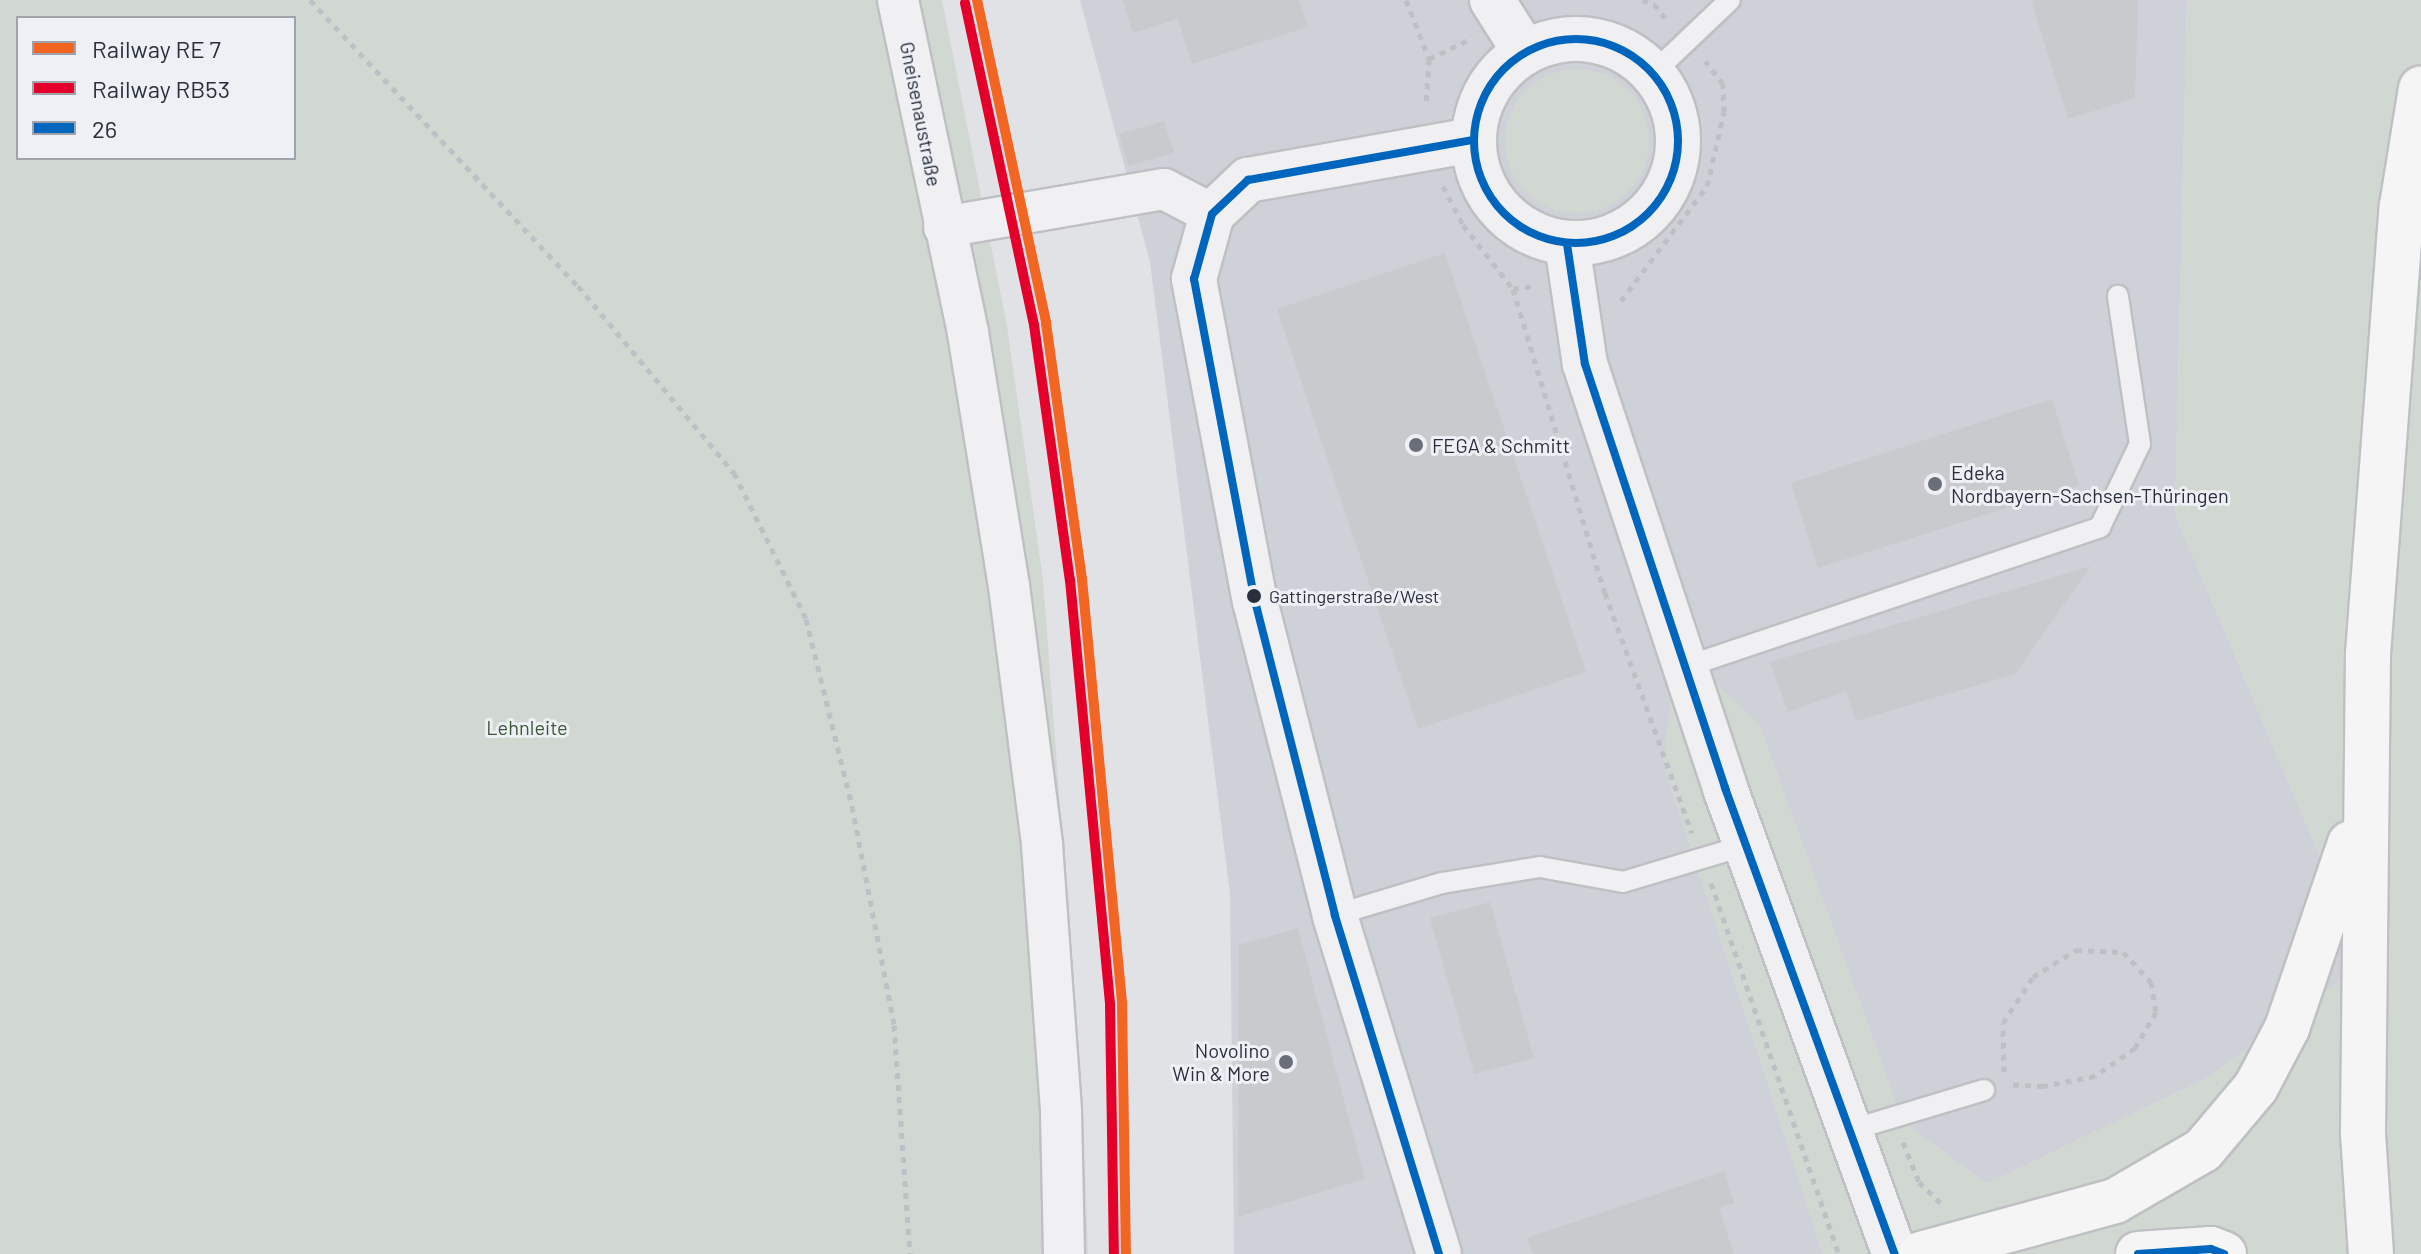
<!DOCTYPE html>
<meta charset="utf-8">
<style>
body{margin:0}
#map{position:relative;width:2421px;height:1254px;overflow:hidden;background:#e1e2e5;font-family:Barlow,sans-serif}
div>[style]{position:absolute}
.built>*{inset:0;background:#cfd1d8}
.green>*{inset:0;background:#d0d8d1}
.round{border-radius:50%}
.building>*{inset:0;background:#c9cacd}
.path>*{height:5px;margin-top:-2.5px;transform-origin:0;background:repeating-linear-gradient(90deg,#bfc0c6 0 6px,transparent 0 12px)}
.roads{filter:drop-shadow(2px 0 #bfc0c3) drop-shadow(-2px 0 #bfc0c3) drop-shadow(0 2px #bfc0c3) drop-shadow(0 -2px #bfc0c3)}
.service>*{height:20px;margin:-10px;padding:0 10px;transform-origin:10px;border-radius:10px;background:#f0f0f2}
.minor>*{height:40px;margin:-20px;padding:0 20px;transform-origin:20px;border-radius:20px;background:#f0f0f2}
.tertiary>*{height:44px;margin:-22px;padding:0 22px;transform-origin:22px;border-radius:22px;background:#f0f0f2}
.tertiary>.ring{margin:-22px;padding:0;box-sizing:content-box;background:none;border:44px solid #f0f0f2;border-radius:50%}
.trunk>*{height:44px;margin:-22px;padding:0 22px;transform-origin:22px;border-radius:22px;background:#f5f5f6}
.bus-1>*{height:8px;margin:-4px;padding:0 4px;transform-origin:4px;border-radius:4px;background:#0065bd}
.bus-1>.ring{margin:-4px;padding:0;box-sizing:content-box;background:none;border:8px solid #0065bd;border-radius:50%}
.rail-1>*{height:10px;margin:-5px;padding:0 5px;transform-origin:5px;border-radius:5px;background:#f26522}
.rail-2>*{height:10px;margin:-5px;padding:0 5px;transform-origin:5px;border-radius:5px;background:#e4002b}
.dots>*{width:22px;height:22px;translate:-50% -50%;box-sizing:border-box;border:4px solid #eef0f5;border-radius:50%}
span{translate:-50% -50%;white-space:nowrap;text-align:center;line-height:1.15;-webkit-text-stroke:6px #eef0f5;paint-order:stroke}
.bus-label{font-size:18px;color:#292f3d}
.left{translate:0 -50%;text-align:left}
.street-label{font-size:20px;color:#292f3d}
.poi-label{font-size:20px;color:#292f3d}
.right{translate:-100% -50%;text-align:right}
.park-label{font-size:20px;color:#3b5837}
.legend{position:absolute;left:16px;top:16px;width:280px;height:144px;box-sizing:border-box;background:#eef0f5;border:2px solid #9fa3ab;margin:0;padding:10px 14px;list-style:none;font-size:24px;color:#292f3d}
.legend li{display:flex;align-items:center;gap:16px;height:40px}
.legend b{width:40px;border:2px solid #9fa3ab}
</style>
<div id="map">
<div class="built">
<div style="clip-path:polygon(1080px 0,2187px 0,2175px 514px,2365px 963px,2207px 1078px,1987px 1184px,1903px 1122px,1759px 724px,1663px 761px,1823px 1254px,1234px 1254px,1230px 894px,1150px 262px)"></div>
</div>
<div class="green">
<div style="clip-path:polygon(evenodd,0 0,942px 0,1007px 326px,1043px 580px,1083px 1110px,1088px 1254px,0 1254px,0 0,18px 18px,294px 18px,294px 158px,18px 158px,18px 18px)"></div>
<div style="clip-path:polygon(2187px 0,2421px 0,2421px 1254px,1823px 1254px,1663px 761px,1677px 647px,1759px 724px,1903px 1122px,1987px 1184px,2207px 1078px,2365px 963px,2175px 514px)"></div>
<div class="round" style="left:1505px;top:69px;width:144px;height:144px"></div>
</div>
<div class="building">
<div style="clip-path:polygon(1123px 0,1299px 0,1308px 27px,1192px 64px,1178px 19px,1133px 33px)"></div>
<div style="clip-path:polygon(2031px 0,2138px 0,2135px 98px,2068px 119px)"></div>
<div style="clip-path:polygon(1164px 121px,1174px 153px,1128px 166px,1119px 134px)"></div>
<div style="clip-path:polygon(1445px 253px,1586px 672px,1418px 729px,1277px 309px)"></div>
<div style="clip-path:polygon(2052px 399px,2079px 485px,1818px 568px,1791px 483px)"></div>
<div style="clip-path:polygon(2091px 566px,2015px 674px,1856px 721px,1846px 691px,1788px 712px,1770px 662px)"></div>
<div style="clip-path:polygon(1490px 902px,1534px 1058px,1474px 1074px,1430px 918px)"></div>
<div style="clip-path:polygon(1298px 928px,1365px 1179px,1238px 1217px,1239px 945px)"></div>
<div style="clip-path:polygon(1724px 1171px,1734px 1203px,1719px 1208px,1734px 1254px,1533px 1254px,1527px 1238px)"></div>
</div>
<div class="path">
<div style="left:310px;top:0;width:392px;rotate:46.9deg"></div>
<div style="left:578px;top:286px;width:244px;rotate:50.2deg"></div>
<div style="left:734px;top:473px;width:163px;rotate:63.7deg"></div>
<div style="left:806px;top:619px;width:193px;rotate:76.2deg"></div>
<div style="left:852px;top:806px;width:223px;rotate:79.1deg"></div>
<div style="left:894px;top:1025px;width:230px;rotate:86deg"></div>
<div style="left:1406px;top:0;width:63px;rotate:68.7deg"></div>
<div style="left:1429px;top:59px;width:47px;rotate:93.7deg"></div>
<div style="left:1642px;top:0;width:13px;rotate:18deg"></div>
<div style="left:1654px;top:4px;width:23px;rotate:52deg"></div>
<div style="left:1429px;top:59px;width:43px;rotate:-26deg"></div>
<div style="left:1443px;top:186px;width:44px;rotate:62.9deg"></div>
<div style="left:1463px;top:225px;width:81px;rotate:52deg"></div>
<div style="left:1513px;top:289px;width:318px;rotate:73.2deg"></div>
<div style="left:1605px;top:593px;width:255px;rotate:70.1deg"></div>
<div style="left:1513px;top:289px;width:18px;rotate:-9deg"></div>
<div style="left:1621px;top:301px;width:144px;rotate:-53.2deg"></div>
<div style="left:1707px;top:186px;width:76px;rotate:-77.1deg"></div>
<div style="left:1724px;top:112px;width:28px;rotate:-92deg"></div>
<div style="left:1723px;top:84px;width:29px;rotate:-128deg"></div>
<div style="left:1711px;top:883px;width:392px;rotate:71deg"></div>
<div style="left:2004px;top:1072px;width:49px;rotate:-91.2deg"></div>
<div style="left:2003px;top:1023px;width:55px;rotate:-56.9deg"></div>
<div style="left:2033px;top:977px;width:51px;rotate:-32.1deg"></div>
<div style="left:2076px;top:950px;width:47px;rotate:2.4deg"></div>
<div style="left:2123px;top:952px;width:41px;rotate:47deg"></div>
<div style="left:2151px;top:982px;width:30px;rotate:81deg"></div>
<div style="left:2156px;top:1012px;width:42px;rotate:120.3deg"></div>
<div style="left:2135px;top:1048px;width:49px;rotate:145deg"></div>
<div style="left:2095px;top:1076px;width:53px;rotate:169.1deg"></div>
<div style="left:2043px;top:1086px;width:33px;rotate:-177deg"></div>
<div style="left:1903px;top:1142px;width:43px;rotate:68.2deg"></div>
<div style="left:1919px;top:1182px;width:35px;rotate:44deg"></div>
</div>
<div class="roads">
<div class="service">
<div style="left:1653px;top:73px;width:106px;rotate:-43.5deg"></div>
<div style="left:1685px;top:667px;width:438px;rotate:-18.6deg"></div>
<div style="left:2100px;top:527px;width:92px;rotate:-64.3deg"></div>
<div style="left:2140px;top:444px;width:150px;rotate:-98.5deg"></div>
<div style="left:1335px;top:915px;width:112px;rotate:-16.7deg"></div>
<div style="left:1442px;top:883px;width:99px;rotate:-9.3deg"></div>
<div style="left:1540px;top:867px;width:84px;rotate:10.2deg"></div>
<div style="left:1623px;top:882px;width:128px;rotate:-16.7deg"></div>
<div style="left:1851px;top:1130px;width:139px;rotate:-16.7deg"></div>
</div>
<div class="minor">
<div style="left:898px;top:0;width:340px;rotate:78.1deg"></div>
<div style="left:968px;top:333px;width:256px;rotate:80.8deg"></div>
<div style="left:1009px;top:586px;width:261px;rotate:82.7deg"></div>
<div style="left:1042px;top:845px;width:267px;rotate:85.9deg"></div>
<div style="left:1061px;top:1111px;width:143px;rotate:88.8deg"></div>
<div style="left:944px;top:227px;width:223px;rotate:-9.8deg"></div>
<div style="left:1164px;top:189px;width:54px;rotate:27.5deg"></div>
</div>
<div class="tertiary">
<div style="left:1492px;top:0;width:62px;rotate:57.6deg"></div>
<div class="ring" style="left:1474px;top:39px;width:160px;height:160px"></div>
<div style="left:1567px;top:244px;width:121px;rotate:81.5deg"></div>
<div style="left:1585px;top:364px;width:447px;rotate:71.7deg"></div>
<div style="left:1725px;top:788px;width:496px;rotate:70deg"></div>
<div style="left:1439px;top:1254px;width:355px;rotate:-107.1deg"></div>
<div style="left:1335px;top:915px;width:323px;rotate:-104.3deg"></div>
<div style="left:1255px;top:602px;width:329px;rotate:-100.7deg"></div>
<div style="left:1194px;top:279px;width:67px;rotate:-74.5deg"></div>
<div style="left:1212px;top:214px;width:50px;rotate:-43.4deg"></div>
<div style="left:1248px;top:180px;width:229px;rotate:-10.1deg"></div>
</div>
<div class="trunk">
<div style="left:1921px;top:1254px;width:201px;rotate:-15.3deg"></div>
<div style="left:2115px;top:1201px;width:102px;rotate:-30.1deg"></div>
<div style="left:2203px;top:1150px;width:82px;rotate:-49.9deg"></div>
<div style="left:2256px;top:1087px;width:67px;rotate:-62.3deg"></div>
<div style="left:2287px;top:1028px;width:195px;rotate:-71.2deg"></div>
<div style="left:2138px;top:1254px;width:73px;rotate:-3.9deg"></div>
<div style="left:2211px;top:1249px;width:14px;rotate:21deg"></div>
<div style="left:2371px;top:1254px;width:122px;rotate:-93.8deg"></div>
<div style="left:2363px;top:1132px;width:478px;rotate:-89.4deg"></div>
<div style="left:2368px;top:654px;width:449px;rotate:-85.7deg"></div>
<div style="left:2402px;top:206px;width:119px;rotate:-80.8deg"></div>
</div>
</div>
<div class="bus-1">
<div class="ring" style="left:1474px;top:39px;width:196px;height:196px"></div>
<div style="left:1567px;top:244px;width:121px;rotate:81.5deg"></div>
<div style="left:1585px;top:364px;width:447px;rotate:71.7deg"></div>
<div style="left:1725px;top:788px;width:496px;rotate:70deg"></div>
<div style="left:1439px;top:1254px;width:355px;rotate:-107.1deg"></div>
<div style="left:1335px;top:915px;width:323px;rotate:-104.3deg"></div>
<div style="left:1255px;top:602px;width:329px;rotate:-100.7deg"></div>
<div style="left:1194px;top:279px;width:67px;rotate:-74.5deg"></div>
<div style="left:1212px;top:214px;width:50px;rotate:-43.4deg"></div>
<div style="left:1248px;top:180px;width:229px;rotate:-10.1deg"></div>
<div style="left:2138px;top:1254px;width:73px;rotate:-3.9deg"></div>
<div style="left:2211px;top:1249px;width:14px;rotate:21deg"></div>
</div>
<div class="rail-1">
<div style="left:977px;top:0;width:330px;rotate:77.9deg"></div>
<div style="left:1046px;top:323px;width:259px;rotate:82deg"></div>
<div style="left:1082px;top:579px;width:427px;rotate:84.6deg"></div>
<div style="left:1122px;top:1004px;width:250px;rotate:89.1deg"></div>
</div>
<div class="rail-2">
<div style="left:965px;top:3px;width:329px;rotate:77.9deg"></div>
<div style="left:1034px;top:325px;width:258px;rotate:82deg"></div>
<div style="left:1070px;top:580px;width:427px;rotate:84.6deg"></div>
<div style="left:1110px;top:1005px;width:249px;rotate:89.1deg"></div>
</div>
<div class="dots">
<div style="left:1416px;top:445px;background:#696e78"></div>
<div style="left:1935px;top:484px;background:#696e78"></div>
<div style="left:1254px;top:596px;background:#292f3d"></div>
<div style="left:1286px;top:1062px;background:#696e78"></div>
</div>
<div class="bus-label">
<span class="left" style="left:1269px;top:596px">Gattingerstraße/West</span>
</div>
<div class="street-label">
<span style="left:921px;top:114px;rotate:79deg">Gneisenaustraße</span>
</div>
<div class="poi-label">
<span class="left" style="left:1432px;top:445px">FEGA &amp; Schmitt</span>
<span class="left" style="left:1951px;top:484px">Edeka<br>Nordbayern-Sachsen-Thüringen</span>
<span class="right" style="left:1270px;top:1062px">Novolino<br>Win &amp; More</span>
</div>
<div class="park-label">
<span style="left:527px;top:727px">Lehnleite</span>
</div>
<ul class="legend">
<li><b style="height:10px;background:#f26522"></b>Railway RE 7</li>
<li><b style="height:10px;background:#e4002b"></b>Railway RB53</li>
<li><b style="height:10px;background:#0065bd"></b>26</li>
</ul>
</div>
